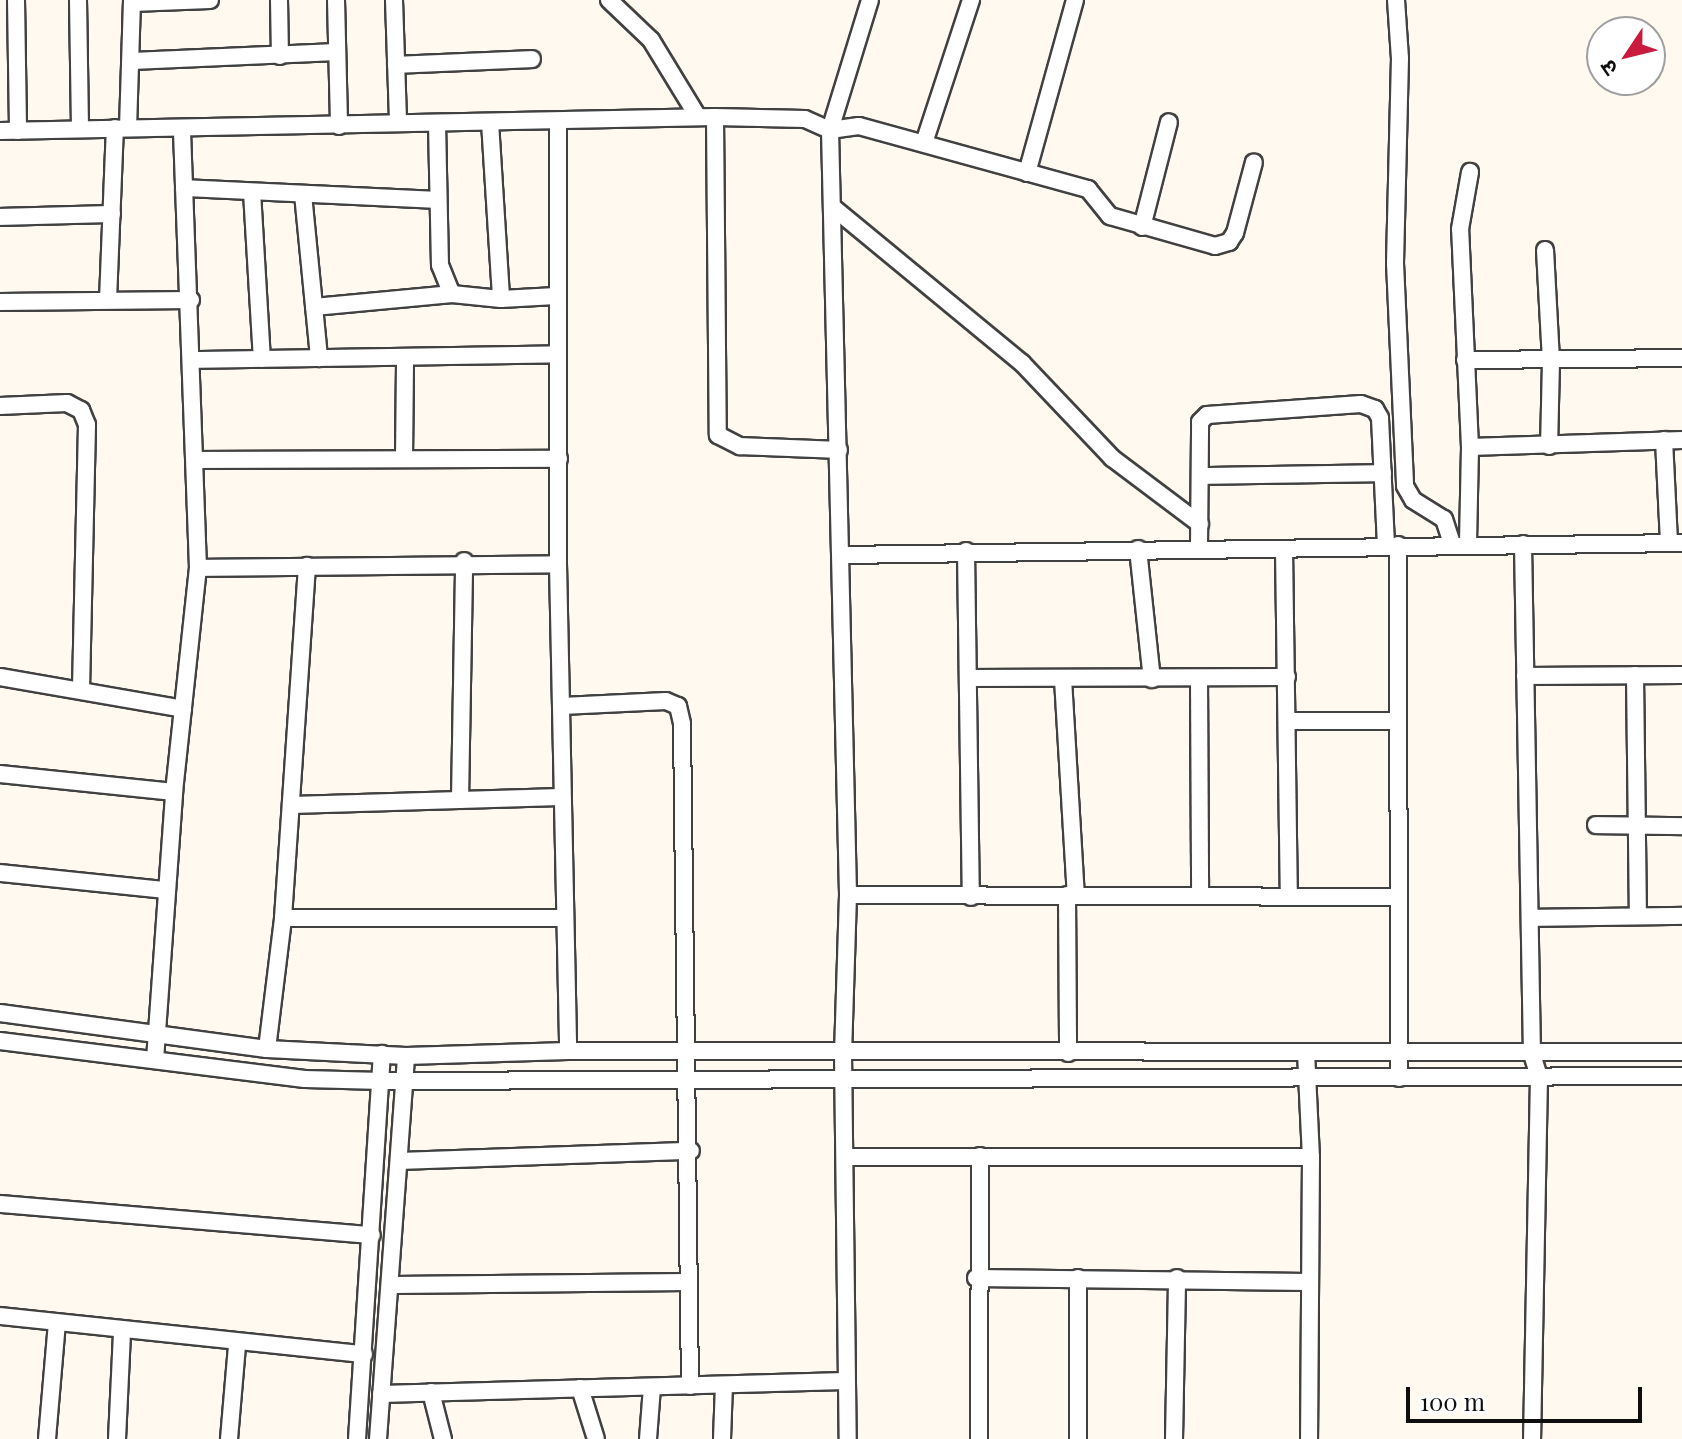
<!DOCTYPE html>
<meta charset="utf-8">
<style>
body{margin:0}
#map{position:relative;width:1682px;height:1439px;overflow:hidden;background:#fff9ef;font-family:"Playfair Display","Noto Sans Devanagari",serif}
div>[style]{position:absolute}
.roads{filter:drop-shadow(2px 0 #414141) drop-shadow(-2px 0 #414141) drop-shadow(0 2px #414141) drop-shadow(0 -2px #414141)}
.street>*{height:16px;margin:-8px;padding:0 8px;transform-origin:8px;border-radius:8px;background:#fff}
span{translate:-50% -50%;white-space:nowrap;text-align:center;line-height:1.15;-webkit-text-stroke:8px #fff;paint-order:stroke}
.north{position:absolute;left:1586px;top:16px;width:80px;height:80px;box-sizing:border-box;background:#fff;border:2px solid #9f9f9f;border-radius:50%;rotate:235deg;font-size:22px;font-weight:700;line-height:32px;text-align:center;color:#0e0e0e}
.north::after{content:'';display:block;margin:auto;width:28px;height:36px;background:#ca1a3e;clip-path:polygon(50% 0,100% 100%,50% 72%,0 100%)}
.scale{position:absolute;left:1406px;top:1387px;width:236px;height:36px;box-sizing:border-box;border:4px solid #0e0e0e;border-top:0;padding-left:10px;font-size:24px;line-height:28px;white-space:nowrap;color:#0e0e0e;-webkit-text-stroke:6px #fff;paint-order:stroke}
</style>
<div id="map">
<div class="roads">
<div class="street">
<div style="left:16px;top:0;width:131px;rotate:89.1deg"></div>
<div style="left:78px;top:0;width:128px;rotate:89.1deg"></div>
<div style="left:279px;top:0;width:56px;rotate:89deg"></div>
<div style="left:336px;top:0;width:126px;rotate:88.6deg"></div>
<div style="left:394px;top:0;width:123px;rotate:88.1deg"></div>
<div style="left:609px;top:0;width:58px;rotate:43.6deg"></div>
<div style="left:651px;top:40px;width:90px;rotate:58.6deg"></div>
<div style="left:870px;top:0;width:136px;rotate:107.1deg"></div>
<div style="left:830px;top:130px;width:29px;rotate:-8deg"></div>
<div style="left:859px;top:126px;width:238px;rotate:15.4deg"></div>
<div style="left:1088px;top:189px;width:35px;rotate:51deg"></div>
<div style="left:1110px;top:216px;width:109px;rotate:15.9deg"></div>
<div style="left:1215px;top:246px;width:15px;rotate:-16deg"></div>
<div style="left:1229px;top:242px;width:11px;rotate:-56deg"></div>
<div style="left:1235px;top:233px;width:73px;rotate:-75deg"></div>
<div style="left:1396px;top:0;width:58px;rotate:86.1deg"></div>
<div style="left:1400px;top:58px;width:205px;rotate:91.4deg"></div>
<div style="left:1395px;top:263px;width:223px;rotate:87.4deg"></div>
<div style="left:1405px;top:486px;width:16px;rotate:60deg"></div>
<div style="left:1413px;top:500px;width:36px;rotate:32deg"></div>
<div style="left:1444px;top:519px;width:26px;rotate:72deg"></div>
<div style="left:132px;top:3px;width:78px;rotate:-2.2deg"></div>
<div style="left:132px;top:61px;width:205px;rotate:-2.5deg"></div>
<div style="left:396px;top:65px;width:136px;rotate:-2.5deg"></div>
<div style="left:715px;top:117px;width:318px;rotate:89.5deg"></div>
<div style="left:718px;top:435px;width:25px;rotate:27deg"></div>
<div style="left:740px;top:446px;width:99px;rotate:2.3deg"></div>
<div style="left:558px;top:121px;width:443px;rotate:90deg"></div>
<div style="left:558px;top:564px;width:487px;rotate:88.8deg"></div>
<div style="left:490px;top:122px;width:177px;rotate:86.4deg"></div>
<div style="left:437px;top:123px;width:142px;rotate:88.8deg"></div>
<div style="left:440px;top:265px;width:31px;rotate:68deg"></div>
<div style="left:452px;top:294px;width:49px;rotate:5.8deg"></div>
<div style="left:501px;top:299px;width:55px;rotate:-3.1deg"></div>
<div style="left:128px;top:128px;width:128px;rotate:-88.2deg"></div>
<div style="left:0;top:131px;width:715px;rotate:-1.12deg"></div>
<div style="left:715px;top:117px;width:90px;rotate:1.3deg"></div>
<div style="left:805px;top:119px;width:27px;rotate:24deg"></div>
<div style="left:830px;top:130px;width:765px;rotate:88.65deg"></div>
<div style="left:848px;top:895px;width:159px;rotate:91.8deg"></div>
<div style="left:843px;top:1054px;width:385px;rotate:89.3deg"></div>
<div style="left:924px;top:143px;width:151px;rotate:-71.8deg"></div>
<div style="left:1027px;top:173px;width:180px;rotate:-74.5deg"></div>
<div style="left:184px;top:188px;width:252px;rotate:2.7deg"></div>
<div style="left:252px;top:192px;width:167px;rotate:86.6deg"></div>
<div style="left:303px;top:194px;width:165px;rotate:84.4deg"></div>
<div style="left:835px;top:209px;width:242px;rotate:39.5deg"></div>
<div style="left:1022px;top:363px;width:131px;rotate:46.5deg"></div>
<div style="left:1112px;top:458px;width:110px;rotate:36.9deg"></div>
<div style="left:0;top:217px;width:112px;rotate:-1.5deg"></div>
<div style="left:1142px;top:227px;width:108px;rotate:-75.6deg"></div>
<div style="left:1545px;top:250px;width:111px;rotate:86.9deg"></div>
<div style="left:1551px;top:361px;width:85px;rotate:91.3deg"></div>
<div style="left:108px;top:300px;width:172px;rotate:-87.7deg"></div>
<div style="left:0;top:302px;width:191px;rotate:-0.6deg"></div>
<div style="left:314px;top:307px;width:139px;rotate:-5.4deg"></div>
<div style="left:192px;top:360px;width:365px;rotate:-0.9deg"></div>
<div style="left:1465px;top:360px;width:217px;rotate:-0.5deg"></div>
<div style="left:0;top:406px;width:67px;rotate:-2.6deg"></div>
<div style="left:67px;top:403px;width:16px;rotate:27deg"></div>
<div style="left:81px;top:410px;width:16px;rotate:68deg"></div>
<div style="left:87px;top:425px;width:264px;rotate:91.3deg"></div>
<div style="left:1664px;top:440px;width:103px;rotate:87.2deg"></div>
<div style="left:1470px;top:447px;width:212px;rotate:-1.9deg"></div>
<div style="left:404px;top:459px;width:99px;rotate:-89.4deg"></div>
<div style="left:198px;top:460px;width:361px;rotate:-0.2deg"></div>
<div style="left:1201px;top:476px;width:182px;rotate:-0.9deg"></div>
<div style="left:1468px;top:543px;width:96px;rotate:-88.8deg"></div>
<div style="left:1470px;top:447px;width:218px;rotate:-92.6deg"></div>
<div style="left:1460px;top:229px;width:58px;rotate:-80deg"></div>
<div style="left:1523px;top:544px;width:510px;rotate:88.99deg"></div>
<div style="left:1532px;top:1054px;width:24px;rotate:73deg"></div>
<div style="left:1539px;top:1077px;width:362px;rotate:91.1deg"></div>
<div style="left:1398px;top:545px;width:533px;rotate:89.89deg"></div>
<div style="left:1199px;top:548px;width:126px;rotate:-89.5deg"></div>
<div style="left:1200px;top:422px;width:10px;rotate:-45deg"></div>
<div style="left:1207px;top:415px;width:154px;rotate:-4.1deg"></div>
<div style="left:1361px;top:404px;width:15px;rotate:20deg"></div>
<div style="left:1375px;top:409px;width:10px;rotate:61deg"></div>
<div style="left:1380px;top:418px;width:127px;rotate:87.3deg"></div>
<div style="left:1138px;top:549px;width:131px;rotate:83.9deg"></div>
<div style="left:1284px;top:549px;width:344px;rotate:89.2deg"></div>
<div style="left:966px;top:551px;width:346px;rotate:89.2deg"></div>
<div style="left:842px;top:555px;width:840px;rotate:-0.82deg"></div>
<div style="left:198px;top:568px;width:360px;rotate:-0.6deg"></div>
<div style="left:1635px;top:675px;width:241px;rotate:89.3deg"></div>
<div style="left:1525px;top:676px;width:157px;rotate:-0.4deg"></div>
<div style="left:0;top:677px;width:186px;rotate:9.9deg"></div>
<div style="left:968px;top:678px;width:319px;rotate:-0.2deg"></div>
<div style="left:1063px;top:679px;width:216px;rotate:86.6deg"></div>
<div style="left:1199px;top:679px;width:215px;rotate:89.7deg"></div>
<div style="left:562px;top:706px;width:104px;rotate:-2.8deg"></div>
<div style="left:666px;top:701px;width:13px;rotate:23deg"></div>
<div style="left:678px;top:706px;width:18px;rotate:77deg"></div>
<div style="left:682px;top:724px;width:662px;rotate:89.31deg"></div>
<div style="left:1287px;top:721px;width:111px"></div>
<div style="left:0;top:774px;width:175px;rotate:5.9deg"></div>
<div style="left:460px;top:800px;width:239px;rotate:-89deg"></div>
<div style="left:291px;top:805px;width:270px;rotate:-1.7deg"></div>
<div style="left:1596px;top:825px;width:86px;rotate:0.7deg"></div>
<div style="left:0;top:873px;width:166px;rotate:5.9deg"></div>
<div style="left:848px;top:895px;width:550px;rotate:0.21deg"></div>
<div style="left:1067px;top:895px;width:158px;rotate:89.6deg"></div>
<div style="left:283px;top:918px;width:281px"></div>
<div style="left:1531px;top:918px;width:151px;rotate:-0.8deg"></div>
<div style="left:0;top:1013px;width:269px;rotate:7.7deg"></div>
<div style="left:267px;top:1049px;width:139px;rotate:2.9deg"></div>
<div style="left:406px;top:1056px;width:162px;rotate:-1.8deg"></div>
<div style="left:568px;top:1051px;width:1114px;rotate:0.05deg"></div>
<div style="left:0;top:1041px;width:307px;rotate:7.1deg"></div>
<div style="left:305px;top:1079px;width:77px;rotate:1.5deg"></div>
<div style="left:382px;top:1081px;width:1300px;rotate:-0.22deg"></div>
<div style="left:267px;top:1049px;width:132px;rotate:-83deg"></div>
<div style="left:283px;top:918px;width:353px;rotate:-86.1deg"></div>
<div style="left:1306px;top:1052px;width:105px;rotate:87.3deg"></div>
<div style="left:1311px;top:1157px;width:282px;rotate:90.4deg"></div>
<div style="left:155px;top:1060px;width:269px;rotate:-85.9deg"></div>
<div style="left:174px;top:792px;width:225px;rotate:-83.9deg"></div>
<div style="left:198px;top:568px;width:440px;rotate:-92.1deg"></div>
<div style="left:846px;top:1157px;width:465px"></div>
<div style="left:399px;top:1161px;width:292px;rotate:-2deg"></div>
<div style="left:0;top:1204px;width:373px;rotate:4.8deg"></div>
<div style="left:976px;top:1278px;width:332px;rotate:0.7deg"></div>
<div style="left:393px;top:1285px;width:294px;rotate:-0.6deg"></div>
<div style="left:0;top:1316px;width:366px;rotate:6deg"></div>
<div style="left:580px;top:1388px;width:53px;rotate:72.6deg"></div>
<div style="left:431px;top:1392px;width:49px;rotate:75.7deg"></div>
<div style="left:381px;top:1394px;width:464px;rotate:-1.6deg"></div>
<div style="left:47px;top:1439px;width:116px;rotate:-85.1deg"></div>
<div style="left:117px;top:1439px;width:108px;rotate:-87.3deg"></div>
<div style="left:229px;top:1439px;width:94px;rotate:-85.1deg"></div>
<div style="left:357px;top:1439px;width:386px;rotate:-86.3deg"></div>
<div style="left:378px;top:1439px;width:384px;rotate:-85.8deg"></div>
<div style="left:648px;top:1439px;width:52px;rotate:-85.6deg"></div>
<div style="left:722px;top:1439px;width:54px;rotate:-87.9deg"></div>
<div style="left:979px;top:1439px;width:283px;rotate:-89.8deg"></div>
<div style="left:1078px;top:1439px;width:161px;rotate:-90deg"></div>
<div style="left:1174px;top:1439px;width:161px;rotate:-88.9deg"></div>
</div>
</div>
<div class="north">उ</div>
<div class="scale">100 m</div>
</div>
